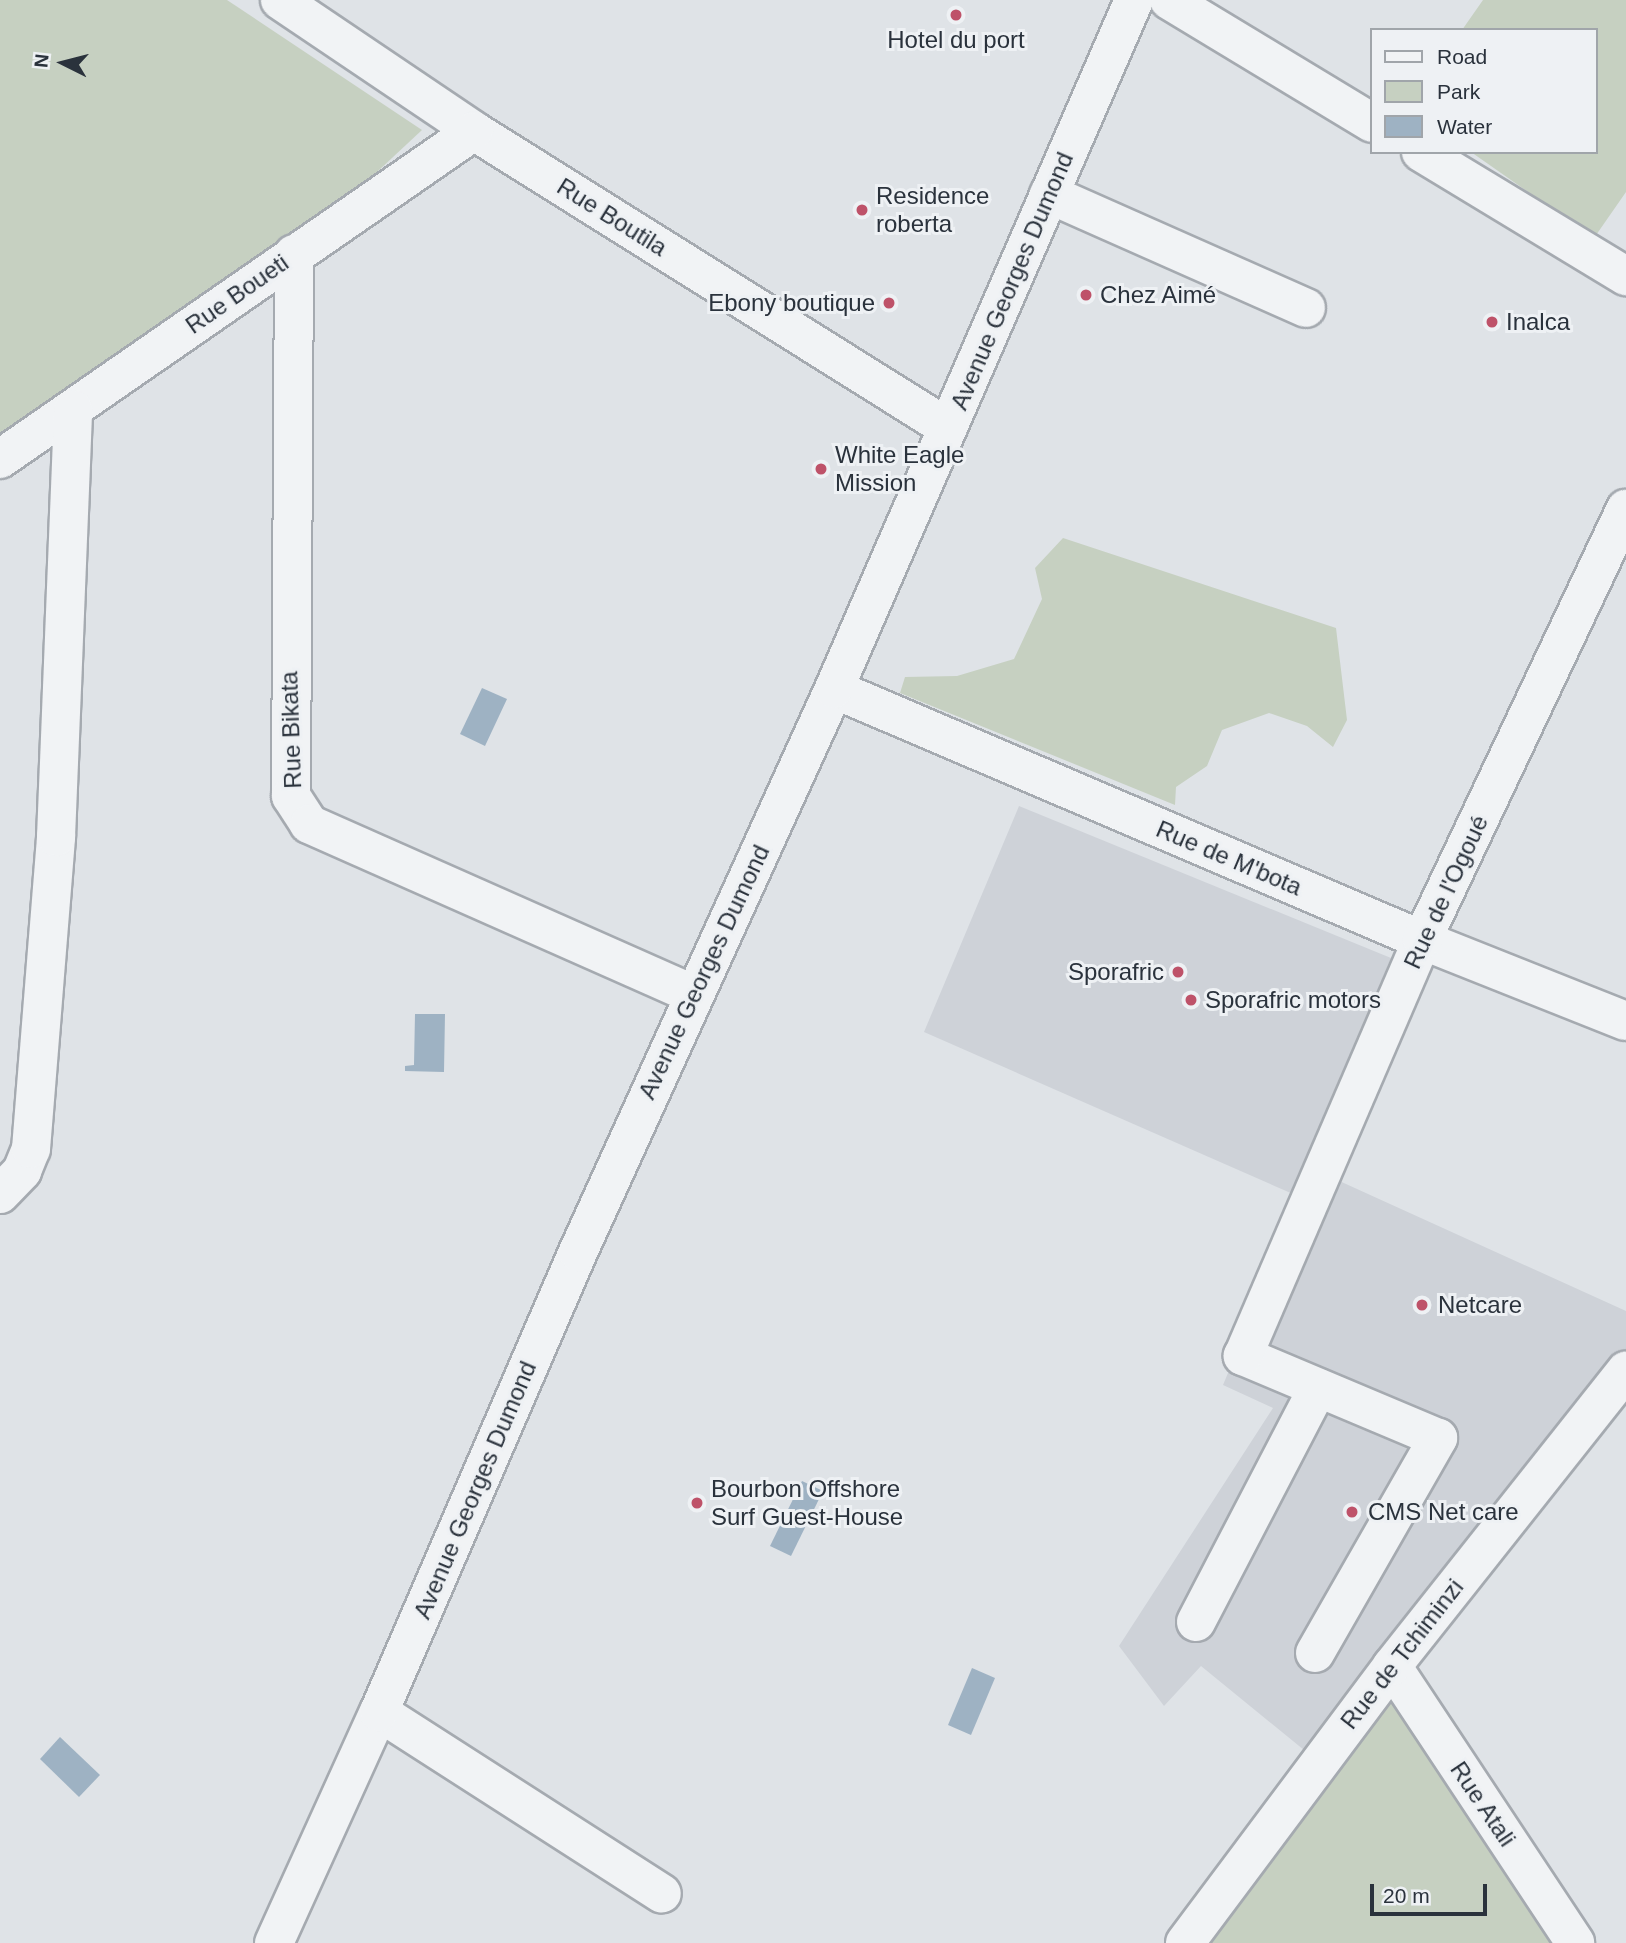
<!DOCTYPE html>
<meta charset="utf-8">
<style>
body{margin:0}
#map{position:relative;width:1626px;height:1943px;overflow:hidden;background:#dfe3e7;font-family:Helvetica,sans-serif}
div>[style]{position:absolute}
.built>*{inset:0;background:#ced2d8}
.green>*{inset:0;background:#c6d0c1}
.water>*{inset:0;background:#9eb2c3}
.roads{filter:drop-shadow(2px 0 #a5aab0) drop-shadow(-2px 0 #a5aab0) drop-shadow(0 2px #a5aab0) drop-shadow(0 -2px #a5aab0)}
.minor>*{height:38px;margin:-19px;padding:0 19px;transform-origin:19px;border-radius:19px;background:#f1f3f5}
.dots>*{width:19px;height:19px;translate:-50% -50%;box-sizing:border-box;border:4px solid #eef1f4;border-radius:50%}
span{translate:-50% -50%;white-space:nowrap;text-align:center;line-height:1.15;-webkit-text-stroke:6px #eef1f4;paint-order:stroke}
.poi-label{font-size:24px;color:#2a323c}
.left{translate:0 -50%;text-align:left}
.right{translate:-100% -50%;text-align:right}
.street-label{font-size:24px;color:#2a323c}
.legend{position:absolute;left:1370px;top:28px;width:228px;height:126px;box-sizing:border-box;background:#eef1f4;border:2px solid #a0a5aa;margin:0;padding:9px 12px;list-style:none;font-size:21px;color:#2a323c}
.legend li{display:flex;align-items:center;gap:14px;height:35px}
.legend b{width:35px;border:2px solid #a0a5aa}
.north{position:absolute;left:28px;top:28px;width:70px;height:70px;-webkit-text-stroke:5px #eef1f4;paint-order:stroke;rotate:276deg;font-size:19px;font-weight:700;line-height:28px;text-align:center;color:#2a323c}
.north::after{content:'';display:block;margin:auto;width:24px;height:32px;background:#2a323c;clip-path:polygon(50% 0,100% 100%,50% 72%,0 100%)}
.scale{position:absolute;left:1370px;top:1884px;width:117px;height:32px;box-sizing:border-box;border:4px solid #2a323c;border-top:0;padding-left:9px;font-size:21px;line-height:24px;white-space:nowrap;color:#2a323c;-webkit-text-stroke:5px #eef1f4;paint-order:stroke}
</style>
<div id="map">
<div class="built">
<div style="clip-path:polygon(1019px 806px,1391px 958px,1293px 1194px,924px 1032px)"></div>
<div style="clip-path:polygon(1313px 1169px,1626px 1311px,1626px 1359px,1304px 1750px,1201px 1666px,1164px 1706px,1119px 1646px,1273px 1408px,1223px 1385px)"></div>
</div>
<div class="green">
<div style="clip-path:polygon(0 0,227px 0,422px 130px,273px 269px,0 444px)"></div>
<div style="clip-path:polygon(1483px 0,1626px 0,1626px 192px,1594px 238px,1471px 152px,1596px 152px,1596px 30px,1462px 30px)"></div>
<div style="clip-path:polygon(1063px 538px,1336px 628px,1347px 720px,1333px 747px,1307px 726px,1269px 713px,1222px 730px,1207px 766px,1176px 787px,1175px 805px,900px 693px,905px 677px,957px 676px,1014px 659px,1042px 599px,1035px 568px)"></div>
<div style="clip-path:polygon(1395px 1695px,1551px 1943px,1188px 1943px,1269px 1838px)"></div>
</div>
<div class="water">
<div style="clip-path:polygon(482px 688px,507px 699px,485px 746px,460px 734px)"></div>
<div style="clip-path:polygon(415px 1014px,445px 1014px,444px 1072px,405px 1071px,405px 1066px,414px 1065px)"></div>
<div style="clip-path:polygon(802px 1481px,823px 1491px,791px 1556px,770px 1546px)"></div>
<div style="clip-path:polygon(972px 1668px,995px 1678px,971px 1735px,948px 1725px)"></div>
<div style="clip-path:polygon(60px 1737px,100px 1775px,79px 1797px,40px 1759px)"></div>
</div>
<div class="roads">
<div class="minor">
<div style="left:280px;top:0;width:234px;rotate:34deg"></div>
<div style="left:474px;top:131px;width:559px;rotate:32.07deg"></div>
<div style="left:1169px;top:0;width:237px;rotate:31.2deg"></div>
<div style="left:1421px;top:152px;width:240px;rotate:31.2deg"></div>
<div style="left:1049px;top:194px;width:281px;rotate:23.9deg"></div>
<div style="left:294px;top:254px;width:542px;rotate:90.32deg"></div>
<div style="left:291px;top:796px;width:33px;rotate:57deg"></div>
<div style="left:309px;top:824px;width:420px;rotate:23.9deg"></div>
<div style="left:0;top:459px;width:576px;rotate:-34.68deg"></div>
<div style="left:834px;top:689px;width:639px;rotate:23.12deg"></div>
<div style="left:1422px;top:940px;width:219px;rotate:21.7deg"></div>
<div style="left:0;top:1194px;width:32px;rotate:-46deg"></div>
<div style="left:22px;top:1171px;width:24px;rotate:-68deg"></div>
<div style="left:31px;top:1149px;width:313px;rotate:-85.4deg"></div>
<div style="left:56px;top:837px;width:428px;rotate:-87.7deg"></div>
<div style="left:1196px;top:1622px;width:264px;rotate:-62.5deg"></div>
<div style="left:1315px;top:1653px;width:248px;rotate:-60.2deg"></div>
<div style="left:1438px;top:1438px;width:212px;rotate:-157.2deg"></div>
<div style="left:1243px;top:1356px;width:453px;rotate:-66.7deg"></div>
<div style="left:1422px;top:940px;width:477px;rotate:-64.7deg"></div>
<div style="left:1392px;top:1666px;width:332px;rotate:56.5deg"></div>
<div style="left:379px;top:1712px;width:336px;rotate:32.7deg"></div>
<div style="left:274px;top:1943px;width:254px;rotate:-65.6deg"></div>
<div style="left:379px;top:1712px;width:501px;rotate:-66.61deg"></div>
<div style="left:578px;top:1252px;width:618px;rotate:-65.55deg"></div>
<div style="left:834px;top:689px;width:751px;rotate:-66.47deg"></div>
<div style="left:1185px;top:1943px;width:346px;rotate:-53.2deg"></div>
<div style="left:1392px;top:1666px;width:377px;rotate:-51.6deg"></div>
</div>
</div>
<div class="dots">
<div style="left:956px;top:15px;background:#be5269"></div>
<div style="left:862px;top:210px;background:#be5269"></div>
<div style="left:1086px;top:295px;background:#be5269"></div>
<div style="left:889px;top:303px;background:#be5269"></div>
<div style="left:1492px;top:322px;background:#be5269"></div>
<div style="left:821px;top:469px;background:#be5269"></div>
<div style="left:1178px;top:972px;background:#be5269"></div>
<div style="left:1191px;top:1000px;background:#be5269"></div>
<div style="left:1422px;top:1305px;background:#be5269"></div>
<div style="left:697px;top:1503px;background:#be5269"></div>
<div style="left:1352px;top:1512px;background:#be5269"></div>
</div>
<div class="poi-label">
<span style="left:956px;top:40px">Hotel du port</span>
<span class="left" style="left:876px;top:210px">Residence<br>roberta</span>
<span class="left" style="left:1100px;top:295px">Chez Aimé</span>
<span class="right" style="left:875px;top:303px">Ebony boutique</span>
<span class="left" style="left:1506px;top:322px">Inalca</span>
<span class="left" style="left:835px;top:469px">White Eagle<br>Mission</span>
<span class="right" style="left:1164px;top:972px">Sporafric</span>
<span class="left" style="left:1205px;top:1000px">Sporafric motors</span>
<span class="left" style="left:1438px;top:1305px">Netcare</span>
<span class="left" style="left:711px;top:1503px">Bourbon Offshore<br>Surf Guest-House</span>
<span class="left" style="left:1368px;top:1512px">CMS Net care</span>
</div>
<div class="street-label">
<span style="left:612px;top:217px;rotate:32deg">Rue Boutila</span>
<span style="left:1012px;top:281px;rotate:-67deg">Avenue Georges Dumond</span>
<span style="left:237px;top:294px;rotate:-35deg">Rue Boueti</span>
<span style="left:291px;top:730px;rotate:-92deg">Rue Bikata</span>
<span style="left:1229px;top:858px;rotate:23deg">Rue de M'bota</span>
<span style="left:1446px;top:892px;rotate:-65deg">Rue de l'Ogoué</span>
<span style="left:704px;top:972px;rotate:-65deg">Avenue Georges Dumond</span>
<span style="left:475px;top:1490px;rotate:-67deg">Avenue Georges Dumond</span>
<span style="left:1402px;top:1654px;rotate:-52deg">Rue de Tchiminzi</span>
<span style="left:1483px;top:1804px;rotate:56deg">Rue Atali</span>
</div>
<ul class="legend">
<li><b style="height:9px;background:#f1f3f5"></b>Road</li>
<li><b style="height:19px;background:#c6d0c1"></b>Park</li>
<li><b style="height:19px;background:#9eb2c3"></b>Water</li>
</ul>
<div class="north">N</div>
<div class="scale">20 m</div>
</div>
